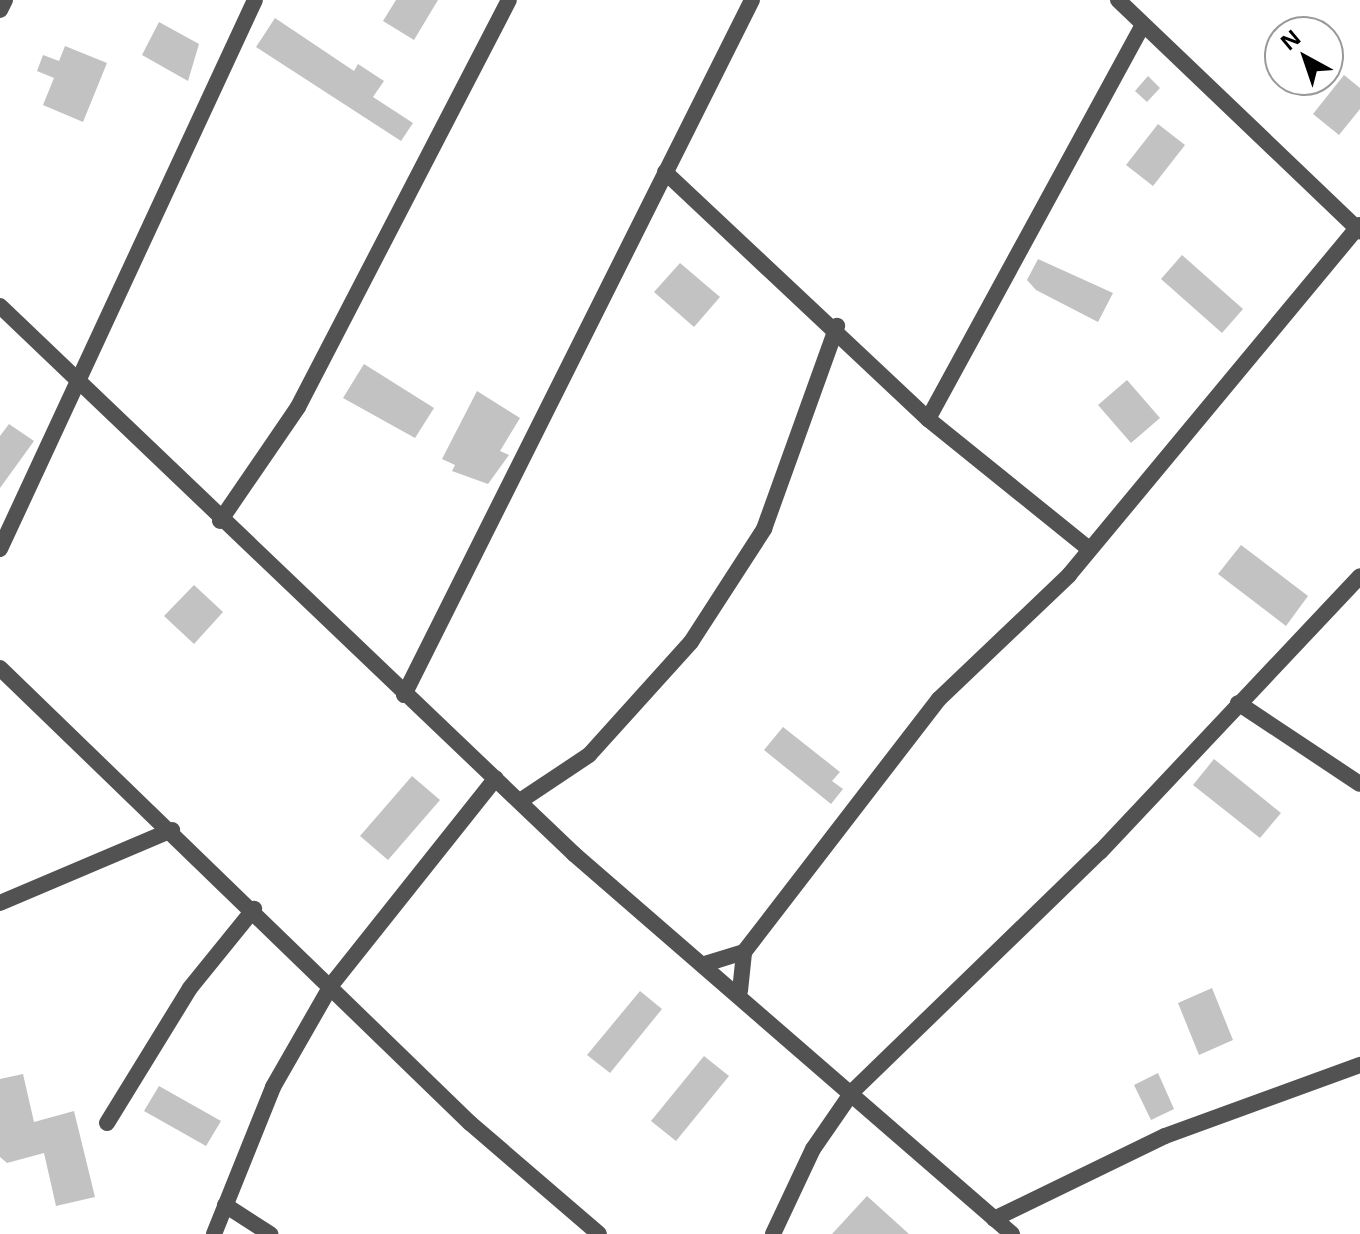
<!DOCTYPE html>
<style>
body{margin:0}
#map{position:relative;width:1360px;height:1234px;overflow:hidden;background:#fff;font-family:"Open Sans",sans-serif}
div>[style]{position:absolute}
.building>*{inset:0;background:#c2c2c2}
.minor>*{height:16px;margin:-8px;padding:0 8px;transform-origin:8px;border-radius:8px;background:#525252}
.tertiary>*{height:16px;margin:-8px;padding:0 8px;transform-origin:8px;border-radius:8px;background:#525252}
span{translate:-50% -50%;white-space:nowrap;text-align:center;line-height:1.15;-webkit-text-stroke:6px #fff;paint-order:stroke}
.north{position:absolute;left:1264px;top:16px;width:80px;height:80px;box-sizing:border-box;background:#fff;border:2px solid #999;border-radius:50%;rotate:320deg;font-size:22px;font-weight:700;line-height:32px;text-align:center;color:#000}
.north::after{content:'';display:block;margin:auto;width:28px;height:36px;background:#000;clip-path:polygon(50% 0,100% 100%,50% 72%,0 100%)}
</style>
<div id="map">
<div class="building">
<div style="clip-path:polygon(396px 0,438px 0,414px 40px,383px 21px)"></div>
<div style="clip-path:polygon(275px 18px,354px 71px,358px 64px,384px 81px,373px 97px,413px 123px,401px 141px,256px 47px)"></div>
<div style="clip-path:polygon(159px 22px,199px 44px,188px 81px,142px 55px)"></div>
<div style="clip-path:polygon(65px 46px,107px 63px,83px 122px,43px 105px,54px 78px,37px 71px,43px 55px,59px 61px)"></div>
<div style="clip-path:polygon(1344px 75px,1360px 88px,1360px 109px,1339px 135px,1313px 114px)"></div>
<div style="clip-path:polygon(1148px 76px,1160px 88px,1147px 102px,1135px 91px)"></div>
<div style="clip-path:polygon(1158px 124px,1185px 145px,1153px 186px,1126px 165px)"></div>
<div style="clip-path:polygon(1182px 255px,1243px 309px,1222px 333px,1161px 279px)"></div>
<div style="clip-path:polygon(1038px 259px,1113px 293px,1098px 322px,1036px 290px,1027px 280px)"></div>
<div style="clip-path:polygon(680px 263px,720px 297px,694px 327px,654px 292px)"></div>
<div style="clip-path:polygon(364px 364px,434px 408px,415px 438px,343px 398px)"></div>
<div style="clip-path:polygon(1127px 380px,1160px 418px,1131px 443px,1098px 405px)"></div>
<div style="clip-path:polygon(477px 391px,520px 418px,500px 451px,509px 455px,488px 484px,452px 471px,455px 465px,442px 459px)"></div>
<div style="clip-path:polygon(9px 424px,34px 441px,0 488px,0 436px)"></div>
<div style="clip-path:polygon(1241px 545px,1308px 596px,1286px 626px,1218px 574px)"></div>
<div style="clip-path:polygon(194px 585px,223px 612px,194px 644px,164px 616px)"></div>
<div style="clip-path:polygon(783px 727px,840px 772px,832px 781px,843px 789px,831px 804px,764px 750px)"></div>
<div style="clip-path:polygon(1214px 759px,1281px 813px,1260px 838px,1193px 785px)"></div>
<div style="clip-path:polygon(412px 776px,440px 800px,388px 860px,360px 836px)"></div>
<div style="clip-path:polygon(1212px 988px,1233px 1040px,1199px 1055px,1178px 1003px)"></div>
<div style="clip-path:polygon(640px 991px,662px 1009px,610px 1073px,587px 1055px)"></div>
<div style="clip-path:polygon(704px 1056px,729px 1076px,676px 1141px,651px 1121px)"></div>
<div style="clip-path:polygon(1158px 1073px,1174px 1109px,1151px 1120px,1134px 1085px)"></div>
<div style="clip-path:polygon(23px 1074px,34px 1122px,74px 1111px,95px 1197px,56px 1206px,44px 1153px,7px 1163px,0 1157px,0 1079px)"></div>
<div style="clip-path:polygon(159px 1086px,221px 1121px,206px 1146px,144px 1111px)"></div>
<div style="clip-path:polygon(867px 1196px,909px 1234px,832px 1234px)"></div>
</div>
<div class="minor">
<div style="left:0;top:10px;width:11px;rotate:-63deg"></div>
<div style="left:665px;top:172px;width:361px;rotate:43.2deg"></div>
<div style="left:928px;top:419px;width:207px;rotate:38.9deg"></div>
<div style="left:0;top:306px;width:794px;rotate:43.67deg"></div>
<div style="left:574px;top:854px;width:580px;rotate:40.94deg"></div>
<div style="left:928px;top:419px;width:449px;rotate:-61.4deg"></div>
<div style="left:220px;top:521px;width:138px;rotate:-55.6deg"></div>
<div style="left:298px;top:407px;width:458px;rotate:-62.6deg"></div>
<div style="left:0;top:549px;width:605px;rotate:-65.09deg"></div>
<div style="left:0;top:668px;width:654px;rotate:44.07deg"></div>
<div style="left:470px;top:1123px;width:170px;rotate:40.7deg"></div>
<div style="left:404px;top:695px;width:777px;rotate:-63.4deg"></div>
<div style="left:1238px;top:703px;width:146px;rotate:33.6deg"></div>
<div style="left:520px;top:801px;width:83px;rotate:-33.7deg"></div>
<div style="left:589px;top:755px;width:152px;rotate:-47.9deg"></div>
<div style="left:691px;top:642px;width:135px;rotate:-57.1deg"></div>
<div style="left:764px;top:529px;width:216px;rotate:-70.2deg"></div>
<div style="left:0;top:903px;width:187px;rotate:-23deg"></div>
<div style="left:705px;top:964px;width:41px;rotate:-17.1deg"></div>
<div style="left:740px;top:991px;width:39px;rotate:-84deg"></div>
<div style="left:744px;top:952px;width:319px;rotate:-52.4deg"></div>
<div style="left:939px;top:699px;width:180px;rotate:-43.6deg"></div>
<div style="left:1069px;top:575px;width:455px;rotate:-50.3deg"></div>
<div style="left:107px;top:1123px;width:158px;rotate:-58.4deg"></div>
<div style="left:190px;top:988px;width:102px;rotate:-51deg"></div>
<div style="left:225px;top:1205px;width:54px;rotate:32.8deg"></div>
<div style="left:994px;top:1219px;width:190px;rotate:-25.9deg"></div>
<div style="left:1165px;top:1136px;width:208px;rotate:-20deg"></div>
<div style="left:214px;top:1234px;width:158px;rotate:-68.1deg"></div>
<div style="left:273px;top:1087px;width:119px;rotate:-60.2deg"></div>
<div style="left:332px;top:984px;width:263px;rotate:-51.5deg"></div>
<div style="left:773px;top:1234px;width:94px;rotate:-64.8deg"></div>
<div style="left:813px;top:1149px;width:70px;rotate:-55.4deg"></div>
<div style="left:853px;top:1091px;width:344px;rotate:-44.1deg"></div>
<div style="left:1100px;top:852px;width:379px;rotate:-46.7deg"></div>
</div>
<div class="tertiary">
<div style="left:1118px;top:0;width:335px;rotate:43.7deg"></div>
</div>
<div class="north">N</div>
</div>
